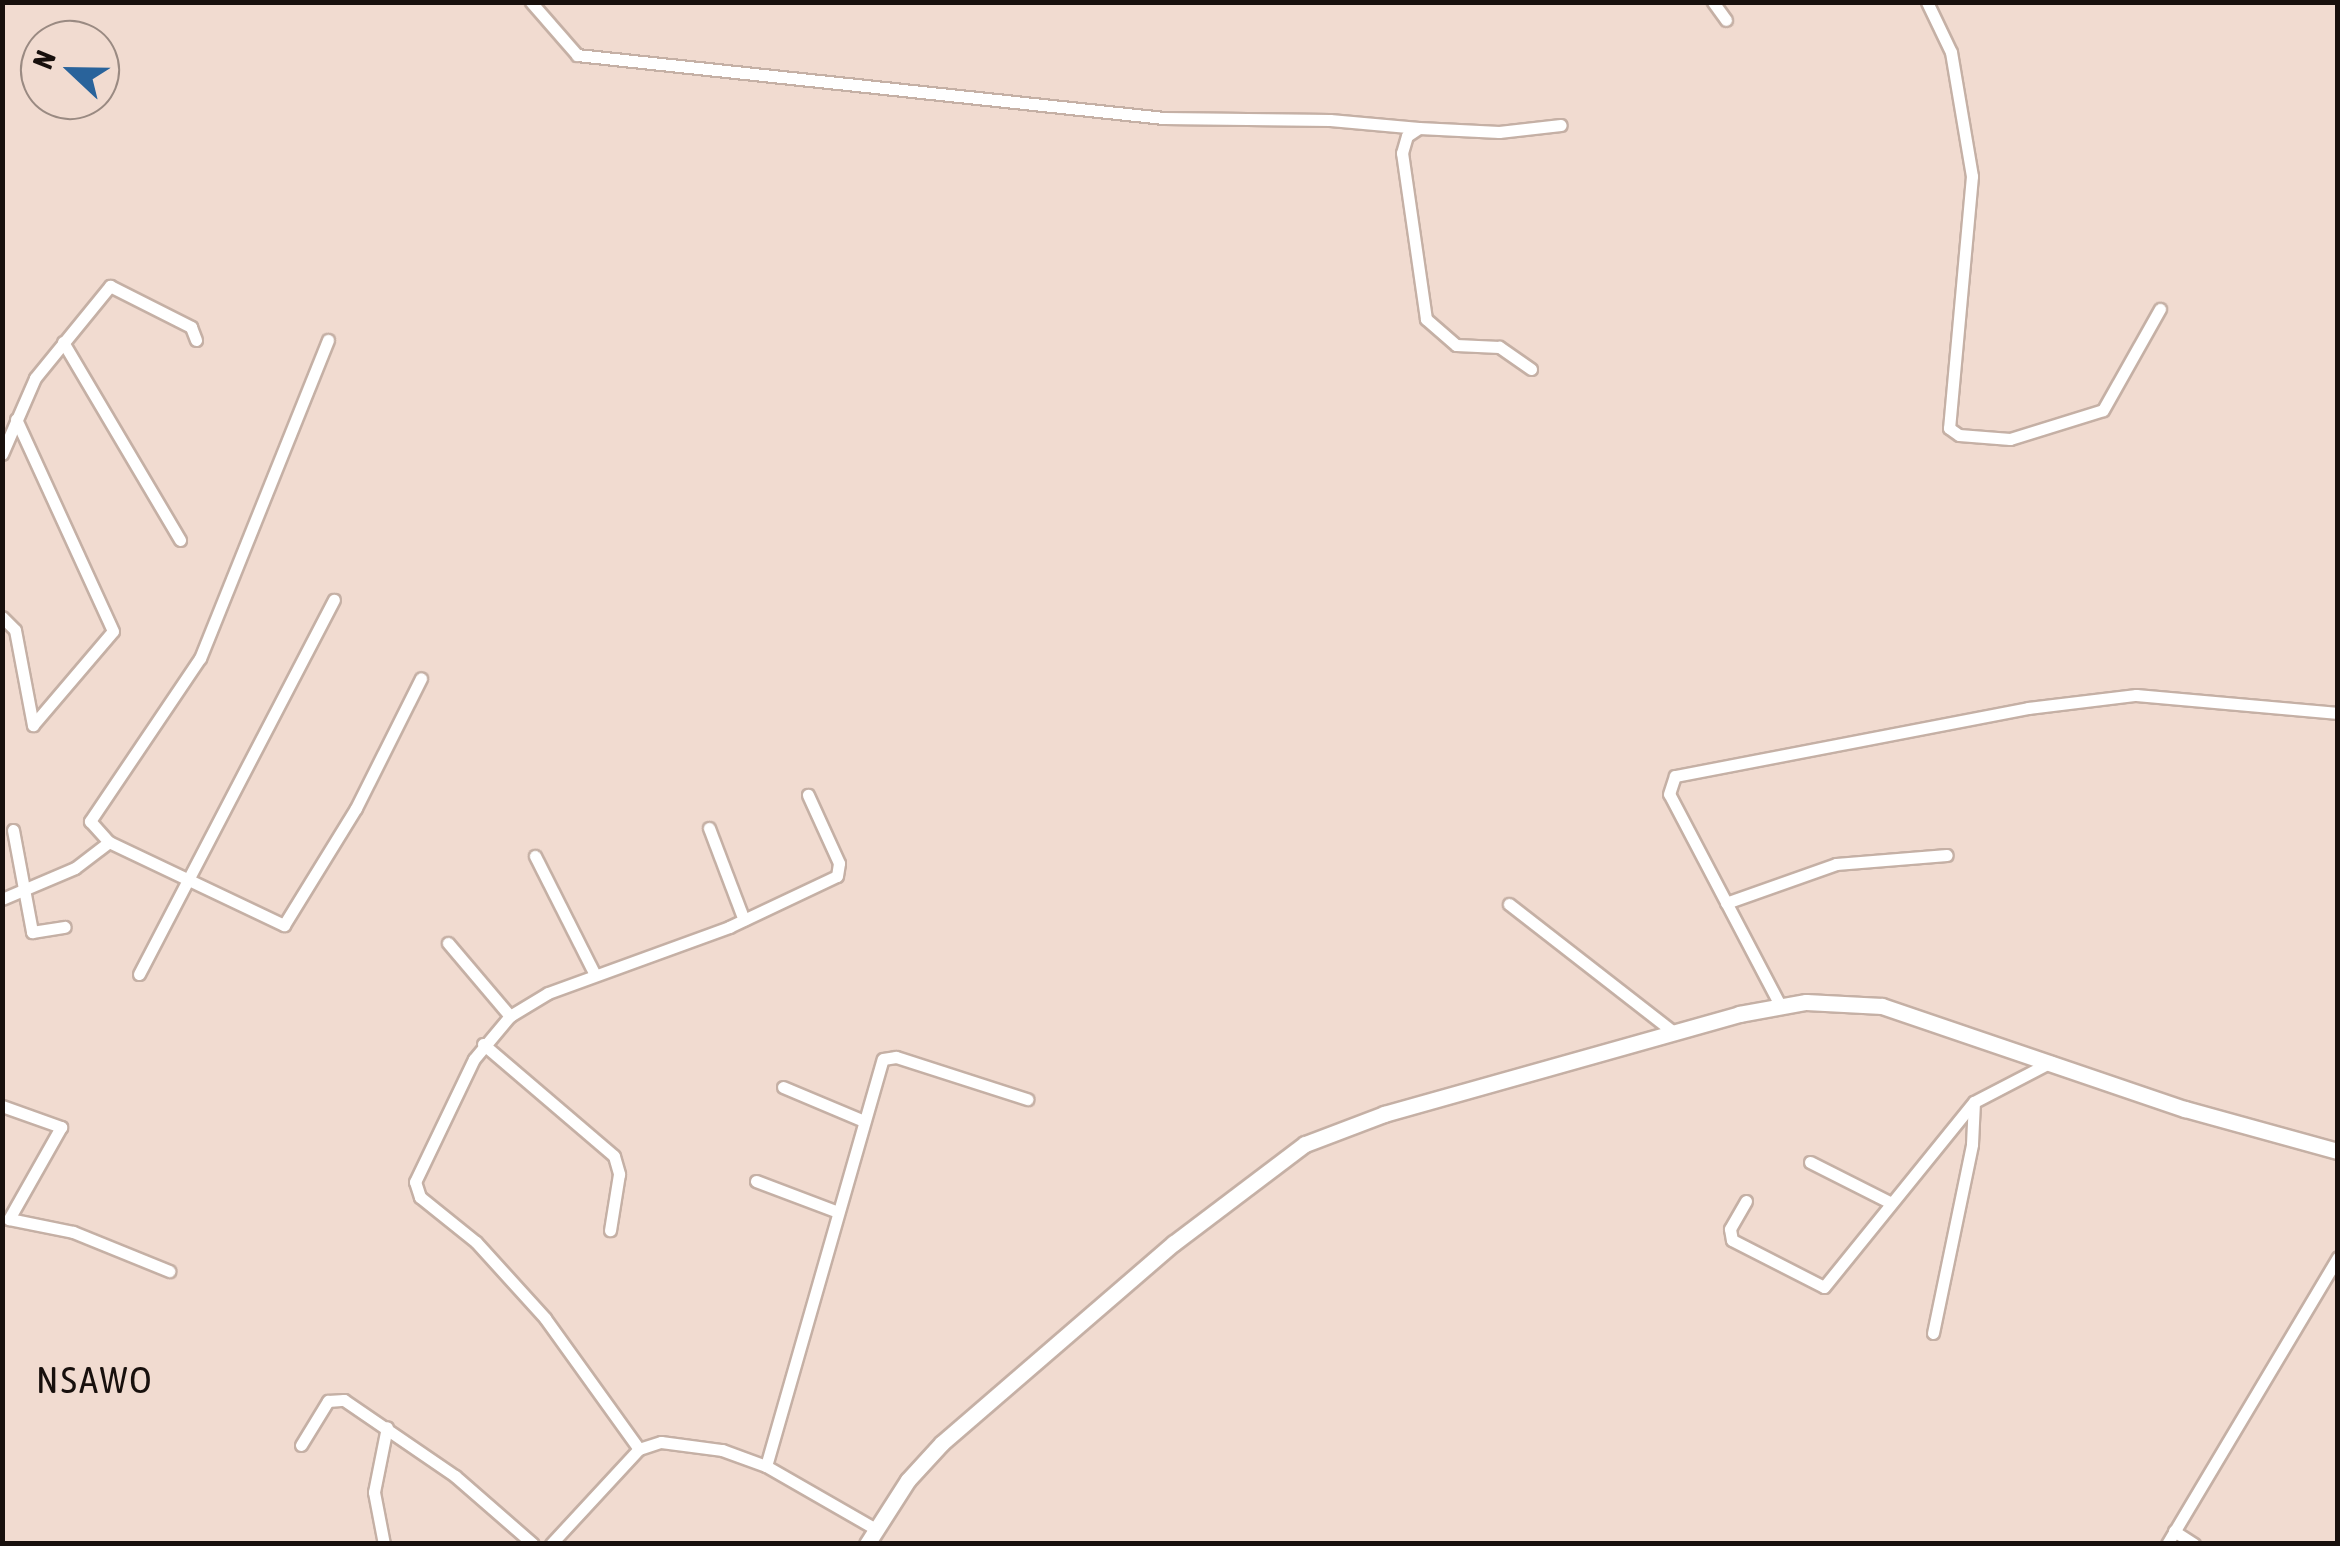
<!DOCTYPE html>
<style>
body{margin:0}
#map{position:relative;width:2340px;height:1546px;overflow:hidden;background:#f1dbd0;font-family:"Asap Condensed",sans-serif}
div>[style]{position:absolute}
.roads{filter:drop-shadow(2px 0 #c5b0a5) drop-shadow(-2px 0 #c5b0a5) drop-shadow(0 2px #c5b0a5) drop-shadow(0 -2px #c5b0a5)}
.street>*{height:11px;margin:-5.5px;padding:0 5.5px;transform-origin:5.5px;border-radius:5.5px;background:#fff}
.secondary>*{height:15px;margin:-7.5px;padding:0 7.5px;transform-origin:7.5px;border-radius:7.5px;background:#fff}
span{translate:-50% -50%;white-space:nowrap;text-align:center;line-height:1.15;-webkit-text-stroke:10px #f1dbd0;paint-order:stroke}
.quarter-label{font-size:38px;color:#18100d;letter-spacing:2.5px}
.frame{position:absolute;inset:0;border:5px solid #18100d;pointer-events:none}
.north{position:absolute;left:20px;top:20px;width:100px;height:100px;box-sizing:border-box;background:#f1dbd0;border:2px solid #9a8a82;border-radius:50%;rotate:292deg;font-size:28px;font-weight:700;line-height:40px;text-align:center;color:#18100d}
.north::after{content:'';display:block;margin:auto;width:35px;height:45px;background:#29639b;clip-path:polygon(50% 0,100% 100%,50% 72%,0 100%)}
</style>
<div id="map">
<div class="roads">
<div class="street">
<div style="left:531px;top:2px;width:70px;rotate:49deg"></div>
<div style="left:577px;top:55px;width:590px;rotate:6.13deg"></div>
<div style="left:1164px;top:118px;width:166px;rotate:0.7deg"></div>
<div style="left:1330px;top:120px;width:89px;rotate:5.1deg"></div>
<div style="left:1713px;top:2px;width:22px;rotate:54deg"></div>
<div style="left:1927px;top:2px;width:55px;rotate:64.4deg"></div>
<div style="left:1951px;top:52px;width:126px;rotate:80.4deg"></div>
<div style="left:1972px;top:176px;width:253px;rotate:95.2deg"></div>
<div style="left:1949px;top:428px;width:12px;rotate:35deg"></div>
<div style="left:1959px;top:435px;width:51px;rotate:4.5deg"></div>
<div style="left:2010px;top:439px;width:97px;rotate:-17.3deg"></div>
<div style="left:2103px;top:410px;width:116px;rotate:-60.6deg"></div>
<div style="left:328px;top:340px;width:343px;rotate:111.9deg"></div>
<div style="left:200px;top:658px;width:197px;rotate:124deg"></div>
<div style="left:90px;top:821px;width:28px;rotate:48deg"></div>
<div style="left:109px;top:842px;width:194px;rotate:25.4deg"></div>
<div style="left:284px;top:925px;width:137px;rotate:-58.4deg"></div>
<div style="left:356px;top:808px;width:145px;rotate:-63.4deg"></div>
<div style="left:63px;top:342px;width:230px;rotate:59.4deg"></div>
<div style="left:1531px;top:369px;width:39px;rotate:-145deg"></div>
<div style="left:1499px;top:347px;width:43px;rotate:-177.3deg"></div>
<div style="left:1456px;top:345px;width:40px;rotate:-139deg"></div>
<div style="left:1426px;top:319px;width:168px;rotate:-98.2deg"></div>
<div style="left:1402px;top:153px;width:18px;rotate:-74deg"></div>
<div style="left:1407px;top:136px;width:14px;rotate:-34deg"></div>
<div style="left:1419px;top:128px;width:80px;rotate:2.9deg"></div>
<div style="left:1499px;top:132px;width:62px;rotate:-6.4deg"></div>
<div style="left:2px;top:454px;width:83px;rotate:-66.5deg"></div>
<div style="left:35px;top:378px;width:119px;rotate:-50.8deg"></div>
<div style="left:110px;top:286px;width:91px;rotate:26.8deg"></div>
<div style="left:191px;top:327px;width:14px;rotate:69deg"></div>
<div style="left:2px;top:617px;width:18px;rotate:45deg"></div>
<div style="left:15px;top:630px;width:97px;rotate:79.3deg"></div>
<div style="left:33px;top:725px;width:123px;rotate:-49.6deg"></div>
<div style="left:113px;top:631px;width:233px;rotate:-114.6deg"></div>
<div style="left:709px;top:828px;width:98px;rotate:69.2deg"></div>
<div style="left:13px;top:830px;width:104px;rotate:79.4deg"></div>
<div style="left:32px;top:932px;width:33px;rotate:-9deg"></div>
<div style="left:535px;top:856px;width:133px;rotate:63.2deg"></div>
<div style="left:2px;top:899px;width:79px;rotate:-23deg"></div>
<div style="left:75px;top:868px;width:43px;rotate:-37.4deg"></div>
<div style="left:1726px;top:903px;width:117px;rotate:-19.5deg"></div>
<div style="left:1836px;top:864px;width:111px;rotate:-4.6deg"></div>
<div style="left:1509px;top:904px;width:210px;rotate:37.9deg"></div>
<div style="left:448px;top:943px;width:96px;rotate:49.7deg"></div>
<div style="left:139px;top:974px;width:422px;rotate:-62.5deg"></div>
<div style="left:1780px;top:1005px;width:238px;rotate:-117.7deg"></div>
<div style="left:1669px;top:794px;width:19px;rotate:-72deg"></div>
<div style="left:1675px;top:776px;width:359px;rotate:-10.9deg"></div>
<div style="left:2028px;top:708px;width:109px;rotate:-6.9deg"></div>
<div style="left:2136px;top:695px;width:203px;rotate:5.1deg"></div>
<div style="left:483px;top:1044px;width:172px;rotate:40.5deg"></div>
<div style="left:614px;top:1156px;width:19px;rotate:74deg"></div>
<div style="left:619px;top:1174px;width:57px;rotate:99.1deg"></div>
<div style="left:783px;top:1087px;width:88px;rotate:22.8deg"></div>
<div style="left:2px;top:1106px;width:63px;rotate:19.6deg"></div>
<div style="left:61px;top:1127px;width:106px;rotate:119.5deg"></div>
<div style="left:9px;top:1219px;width:65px;rotate:11.5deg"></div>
<div style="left:73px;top:1232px;width:104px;rotate:22.1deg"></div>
<div style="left:1810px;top:1162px;width:91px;rotate:26.8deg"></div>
<div style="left:756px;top:1181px;width:88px;rotate:20.7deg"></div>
<div style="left:1746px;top:1201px;width:32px;rotate:120deg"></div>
<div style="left:1730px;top:1229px;width:11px;rotate:80deg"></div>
<div style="left:1732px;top:1240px;width:103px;rotate:27.1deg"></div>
<div style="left:1824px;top:1287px;width:238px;rotate:-51deg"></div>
<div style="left:1974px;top:1102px;width:87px;rotate:-27.5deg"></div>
<div style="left:1933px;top:1333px;width:193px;rotate:-78.3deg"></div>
<div style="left:1972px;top:1144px;width:42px;rotate:-87.3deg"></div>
<div style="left:301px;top:1445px;width:52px;rotate:-58.5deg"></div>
<div style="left:328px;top:1401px;width:16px;rotate:-4deg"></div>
<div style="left:344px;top:1400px;width:135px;rotate:34.4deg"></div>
<div style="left:455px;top:1476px;width:103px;rotate:41.1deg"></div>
<div style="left:639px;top:1449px;width:161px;rotate:-125.7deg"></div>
<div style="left:545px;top:1318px;width:103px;rotate:-132.2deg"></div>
<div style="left:476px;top:1242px;width:72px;rotate:-141.2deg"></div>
<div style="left:420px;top:1197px;width:16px;rotate:-108deg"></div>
<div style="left:415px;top:1182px;width:136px;rotate:-64.4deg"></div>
<div style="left:474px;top:1059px;width:56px;rotate:-50.1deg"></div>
<div style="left:510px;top:1016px;width:44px;rotate:-31.2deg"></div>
<div style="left:548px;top:993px;width:193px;rotate:-20deg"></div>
<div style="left:729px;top:927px;width:119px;rotate:-25.3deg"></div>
<div style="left:837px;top:876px;width:13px;rotate:-81deg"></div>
<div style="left:839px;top:863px;width:75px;rotate:-114.5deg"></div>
<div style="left:766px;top:1466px;width:423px;rotate:-74deg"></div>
<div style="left:883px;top:1059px;width:13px;rotate:-9deg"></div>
<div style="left:896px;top:1057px;width:138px;rotate:17.8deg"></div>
<div style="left:2174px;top:1531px;width:24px;rotate:33deg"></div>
<div style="left:384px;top:1544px;width:53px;rotate:-100.9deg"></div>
<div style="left:374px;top:1492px;width:66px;rotate:-78.7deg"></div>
<div style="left:551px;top:1544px;width:129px;rotate:-47.2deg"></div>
<div style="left:639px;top:1449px;width:23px;rotate:-18deg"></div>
<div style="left:661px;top:1442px;width:62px;rotate:7.5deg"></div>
<div style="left:722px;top:1450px;width:47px;rotate:20deg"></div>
<div style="left:766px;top:1466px;width:125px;rotate:29.9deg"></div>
<div style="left:2167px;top:1544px;width:334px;rotate:-59.2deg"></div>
</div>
<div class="secondary">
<div style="left:867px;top:1544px;width:76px;rotate:-57.4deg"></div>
<div style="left:908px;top:1480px;width:50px;rotate:-47.4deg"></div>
<div style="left:942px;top:1443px;width:306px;rotate:-40.8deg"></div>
<div style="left:1174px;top:1243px;width:164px;rotate:-37.1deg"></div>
<div style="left:1305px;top:1144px;width:85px;rotate:-20.8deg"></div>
<div style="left:1384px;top:1114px;width:369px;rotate:-15.7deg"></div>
<div style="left:1739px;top:1014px;width:68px;rotate:-10.2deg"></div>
<div style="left:1806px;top:1002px;width:76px;rotate:3deg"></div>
<div style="left:1882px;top:1006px;width:320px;rotate:18.8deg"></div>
<div style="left:2185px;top:1109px;width:159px;rotate:15.4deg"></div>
</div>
</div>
<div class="quarter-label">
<span style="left:95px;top:1380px">NSAWO</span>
</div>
<div class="frame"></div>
<div class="north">N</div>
</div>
